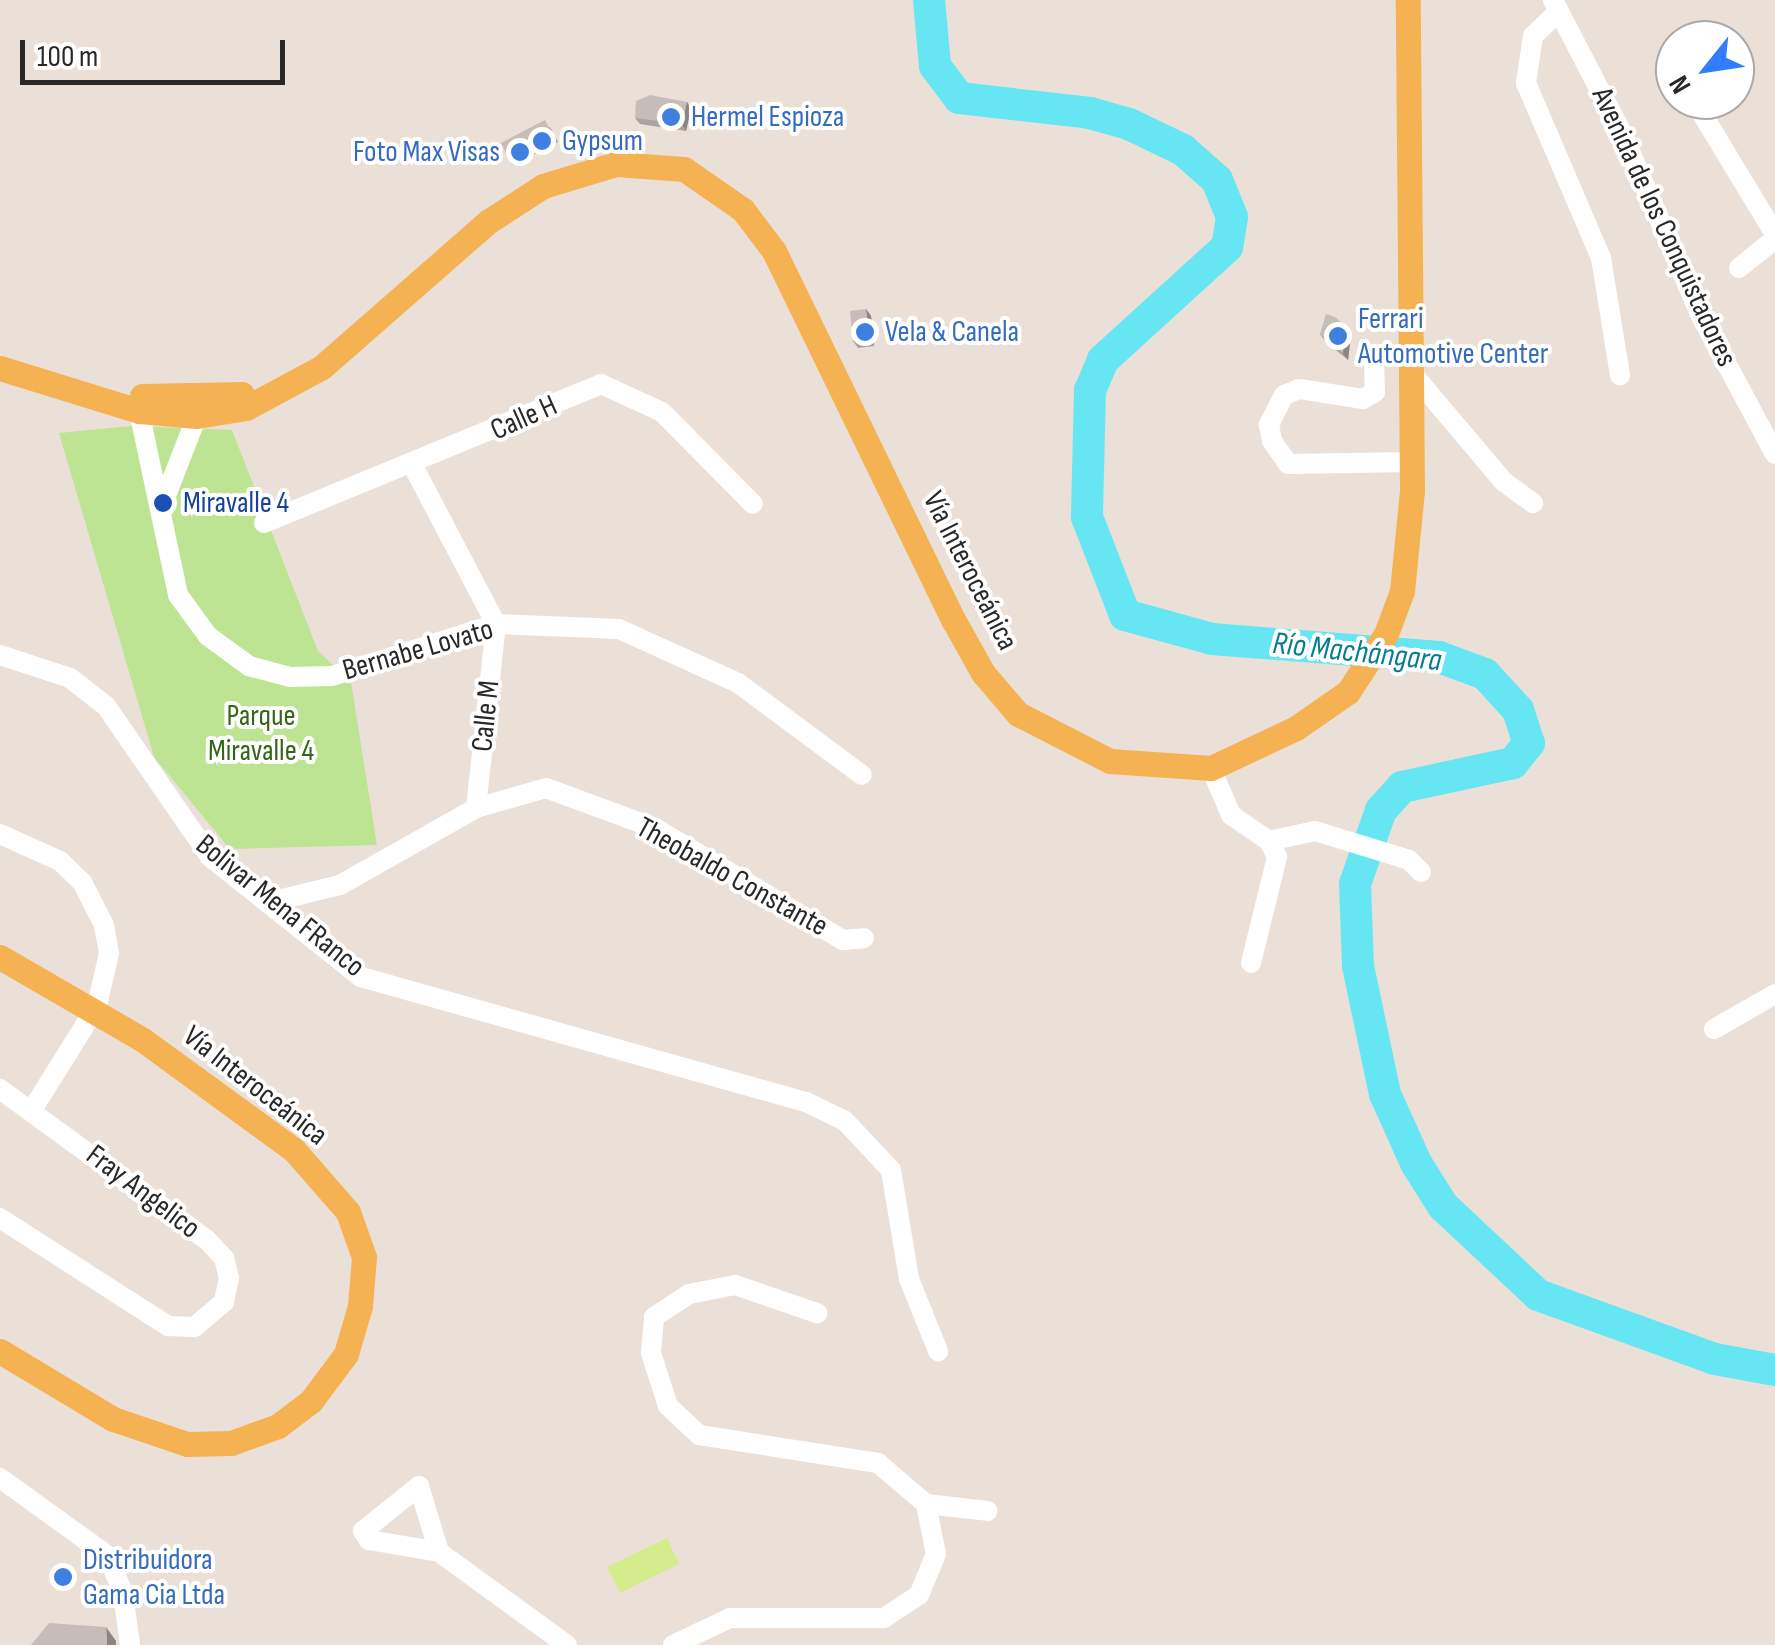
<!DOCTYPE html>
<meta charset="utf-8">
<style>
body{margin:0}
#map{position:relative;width:1775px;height:1645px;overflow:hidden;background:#ebe0d8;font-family:"Sofia Sans Condensed",sans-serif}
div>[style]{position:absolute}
.green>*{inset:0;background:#bde492}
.pitch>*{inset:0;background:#d5ec8d}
.river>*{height:32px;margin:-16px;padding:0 16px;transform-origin:16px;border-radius:16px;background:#66e6f2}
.minor>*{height:20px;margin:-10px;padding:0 10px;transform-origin:10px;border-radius:10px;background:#fff}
.major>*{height:25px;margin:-12.5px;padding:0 12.5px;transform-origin:12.5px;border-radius:12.5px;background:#f5b253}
.wall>*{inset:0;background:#aaa39e}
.shaded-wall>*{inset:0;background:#8b8481}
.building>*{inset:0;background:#c6bdb8}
.dots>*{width:28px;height:28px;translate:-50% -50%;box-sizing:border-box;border:5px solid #fff;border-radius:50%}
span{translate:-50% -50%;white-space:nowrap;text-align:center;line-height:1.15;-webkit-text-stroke:8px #fff;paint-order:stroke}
.shop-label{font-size:30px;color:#366cbe}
.left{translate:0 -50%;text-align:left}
.right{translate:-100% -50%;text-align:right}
.street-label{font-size:30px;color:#282828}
.transit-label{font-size:30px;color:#164399}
.park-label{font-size:30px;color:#356617}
.water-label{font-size:32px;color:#087d94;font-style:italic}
.north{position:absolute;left:1655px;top:20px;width:100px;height:100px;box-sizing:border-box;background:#fff;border:2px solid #a9a9a9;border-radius:50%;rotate:240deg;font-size:28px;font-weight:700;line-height:40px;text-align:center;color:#282828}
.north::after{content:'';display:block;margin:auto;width:35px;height:45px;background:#317cff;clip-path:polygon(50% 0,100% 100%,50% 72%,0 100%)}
.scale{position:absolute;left:20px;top:40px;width:265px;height:45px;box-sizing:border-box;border:5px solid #282828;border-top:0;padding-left:12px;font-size:30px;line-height:35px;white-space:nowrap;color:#282828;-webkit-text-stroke:8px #fff;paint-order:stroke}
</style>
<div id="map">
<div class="green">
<div style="clip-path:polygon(131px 426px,232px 430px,318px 651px,351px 682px,377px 845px,230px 849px,154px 757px,59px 433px)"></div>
</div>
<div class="pitch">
<div style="clip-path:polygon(667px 1538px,679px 1564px,620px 1593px,607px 1567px)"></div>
</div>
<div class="river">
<div style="left:929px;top:0;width:66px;rotate:84.8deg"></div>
<div style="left:935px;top:66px;width:40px;rotate:53deg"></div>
<div style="left:959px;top:98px;width:132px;rotate:6.5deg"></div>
<div style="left:1090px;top:113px;width:41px;rotate:15.8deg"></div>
<div style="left:1129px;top:124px;width:60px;rotate:25.7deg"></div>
<div style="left:1183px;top:150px;width:45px;rotate:41.4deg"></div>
<div style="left:1217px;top:180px;width:40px;rotate:68deg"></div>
<div style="left:1232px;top:217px;width:30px;rotate:99deg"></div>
<div style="left:1227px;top:247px;width:168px;rotate:137.7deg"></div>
<div style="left:1103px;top:360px;width:33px;rotate:113deg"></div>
<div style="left:1090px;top:390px;width:127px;rotate:91.4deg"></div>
<div style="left:1087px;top:517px;width:105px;rotate:68.8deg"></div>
<div style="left:1125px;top:615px;width:90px;rotate:15.4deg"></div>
<div style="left:1212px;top:639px;width:228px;rotate:4.5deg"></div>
<div style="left:1439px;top:657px;width:49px;rotate:20.3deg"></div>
<div style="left:1485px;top:674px;width:49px;rotate:47.5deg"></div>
<div style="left:1518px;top:710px;width:35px;rotate:72deg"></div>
<div style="left:1529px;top:743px;width:26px;rotate:129deg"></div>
<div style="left:1513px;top:763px;width:114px;rotate:167.8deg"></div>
<div style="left:1402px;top:787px;width:31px;rotate:132deg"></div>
<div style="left:1381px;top:810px;width:78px;rotate:109.4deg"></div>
<div style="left:1355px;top:884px;width:82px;rotate:87.9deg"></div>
<div style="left:1358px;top:966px;width:131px;rotate:78.1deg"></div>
<div style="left:1385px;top:1094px;width:76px;rotate:65.8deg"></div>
<div style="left:1416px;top:1163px;width:51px;rotate:57.9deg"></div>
<div style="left:1443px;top:1206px;width:130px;rotate:43.1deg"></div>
<div style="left:1538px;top:1295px;width:188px;rotate:19.9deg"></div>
<div style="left:1715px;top:1359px;width:61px;rotate:10.4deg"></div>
</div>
<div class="minor">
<div style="left:1553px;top:0;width:152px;rotate:62.6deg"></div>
<div style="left:1623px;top:135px;width:199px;rotate:66.7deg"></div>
<div style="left:1702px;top:318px;width:154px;rotate:61.8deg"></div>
<div style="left:1559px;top:11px;width:36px;rotate:136deg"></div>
<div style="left:1533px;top:36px;width:48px;rotate:98.5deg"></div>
<div style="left:1526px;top:83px;width:190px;rotate:66.8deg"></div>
<div style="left:1601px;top:258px;width:119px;rotate:80.8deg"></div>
<div style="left:1701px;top:112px;width:143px;rotate:58.8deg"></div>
<div style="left:1739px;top:268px;width:46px;rotate:-38.9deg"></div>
<div style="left:1374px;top:363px;width:29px;rotate:88deg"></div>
<div style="left:1375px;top:392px;width:14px;rotate:150deg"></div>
<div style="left:1363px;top:399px;width:65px;rotate:-171.1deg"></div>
<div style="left:1299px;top:389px;width:16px;rotate:158deg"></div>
<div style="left:1284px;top:395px;width:34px;rotate:117deg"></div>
<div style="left:1269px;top:425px;width:16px;rotate:79deg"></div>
<div style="left:1272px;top:441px;width:28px;rotate:55deg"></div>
<div style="left:1288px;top:464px;width:123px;rotate:-0.9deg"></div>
<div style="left:1411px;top:372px;width:144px;rotate:49.8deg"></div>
<div style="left:1504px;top:482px;width:36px;rotate:36deg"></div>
<div style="left:139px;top:411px;width:188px;rotate:78deg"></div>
<div style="left:178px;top:595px;width:51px;rotate:53.8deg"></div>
<div style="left:208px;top:636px;width:51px;rotate:36.2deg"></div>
<div style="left:249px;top:666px;width:42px;rotate:15deg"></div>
<div style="left:290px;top:677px;width:42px;rotate:-1.4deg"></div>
<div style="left:332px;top:676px;width:172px;rotate:-17.6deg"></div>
<div style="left:496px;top:624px;width:123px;rotate:2.3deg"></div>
<div style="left:619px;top:629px;width:131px;rotate:24.4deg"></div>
<div style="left:738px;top:683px;width:154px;rotate:36.6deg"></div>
<div style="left:413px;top:466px;width:178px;rotate:62.3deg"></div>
<div style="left:496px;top:624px;width:185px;rotate:96.2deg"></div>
<div style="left:163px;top:503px;width:93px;rotate:-68.7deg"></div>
<div style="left:264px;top:523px;width:365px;rotate:-22.4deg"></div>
<div style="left:601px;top:384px;width:67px;rotate:24.7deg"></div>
<div style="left:662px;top:412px;width:129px;rotate:45.3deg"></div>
<div style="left:0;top:655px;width:74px;rotate:18.2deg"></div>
<div style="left:70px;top:678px;width:46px;rotate:37.9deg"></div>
<div style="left:106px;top:706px;width:183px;rotate:55.4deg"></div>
<div style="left:210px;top:857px;width:193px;rotate:38.5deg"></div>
<div style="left:361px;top:977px;width:462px;rotate:15.7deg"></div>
<div style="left:806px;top:1102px;width:43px;rotate:26deg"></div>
<div style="left:845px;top:1121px;width:67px;rotate:46.8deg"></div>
<div style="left:891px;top:1170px;width:110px;rotate:80.6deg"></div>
<div style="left:909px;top:1279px;width:78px;rotate:68.1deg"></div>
<div style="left:1211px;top:768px;width:51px;rotate:66.9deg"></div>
<div style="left:1231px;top:815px;width:46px;rotate:34.4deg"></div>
<div style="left:1269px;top:841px;width:18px;rotate:63deg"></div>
<div style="left:1277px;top:857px;width:109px;rotate:103.8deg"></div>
<div style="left:0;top:834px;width:66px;rotate:24.2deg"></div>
<div style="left:60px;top:861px;width:30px;rotate:44deg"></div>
<div style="left:82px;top:882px;width:48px;rotate:62.9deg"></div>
<div style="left:104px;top:925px;width:28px;rotate:80deg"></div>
<div style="left:109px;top:953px;width:54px;rotate:102.8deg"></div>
<div style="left:97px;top:1006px;width:123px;rotate:122deg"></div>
<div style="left:1269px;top:841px;width:47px;rotate:-12.3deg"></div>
<div style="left:1315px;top:831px;width:98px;rotate:17.1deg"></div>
<div style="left:1409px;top:860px;width:17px;rotate:45deg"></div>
<div style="left:270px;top:902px;width:72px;rotate:-13.7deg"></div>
<div style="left:340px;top:885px;width:156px;rotate:-29.5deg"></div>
<div style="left:476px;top:808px;width:73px;rotate:-15.9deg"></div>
<div style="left:546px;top:788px;width:116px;rotate:20.2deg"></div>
<div style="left:655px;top:828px;width:219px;rotate:30.8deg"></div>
<div style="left:843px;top:940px;width:21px;rotate:-5deg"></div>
<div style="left:1714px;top:1029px;width:70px;rotate:-29.8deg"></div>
<div style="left:0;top:1089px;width:256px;rotate:36.1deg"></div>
<div style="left:207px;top:1240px;width:25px;rotate:47deg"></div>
<div style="left:224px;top:1258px;width:21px;rotate:76deg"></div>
<div style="left:229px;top:1278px;width:25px;rotate:102deg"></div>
<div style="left:224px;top:1302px;width:39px;rotate:140deg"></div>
<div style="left:194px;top:1327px;width:26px;rotate:-178deg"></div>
<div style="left:168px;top:1326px;width:200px;rotate:-147.3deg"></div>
<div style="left:0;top:1478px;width:133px;rotate:35.8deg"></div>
<div style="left:108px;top:1556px;width:40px;rotate:68deg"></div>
<div style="left:123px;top:1593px;width:52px;rotate:82.3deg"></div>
<div style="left:926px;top:1504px;width:62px;rotate:6.4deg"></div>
<div style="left:439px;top:1552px;width:69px;rotate:-106.9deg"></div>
<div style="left:419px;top:1486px;width:72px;rotate:141.2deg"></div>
<div style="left:363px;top:1531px;width:11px;rotate:56deg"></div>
<div style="left:369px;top:1540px;width:71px;rotate:9.7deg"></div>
<div style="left:439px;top:1552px;width:158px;rotate:36deg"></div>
<div style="left:673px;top:1645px;width:63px;rotate:-25.3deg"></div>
<div style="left:730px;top:1618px;width:154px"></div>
<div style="left:884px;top:1618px;width:42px;rotate:-33.3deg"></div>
<div style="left:919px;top:1595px;width:44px;rotate:-67.5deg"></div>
<div style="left:936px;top:1554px;width:51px;rotate:-101.3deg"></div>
<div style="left:926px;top:1504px;width:63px;rotate:-139.5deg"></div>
<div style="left:878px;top:1463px;width:181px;rotate:-171.1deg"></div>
<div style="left:699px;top:1435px;width:42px;rotate:-136.9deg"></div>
<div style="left:668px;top:1406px;width:56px;rotate:-107.8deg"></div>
<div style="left:651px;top:1353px;width:36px;rotate:-85deg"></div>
<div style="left:654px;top:1317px;width:42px;rotate:-33.3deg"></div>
<div style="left:689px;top:1294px;width:47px;rotate:-11.1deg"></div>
<div style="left:735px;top:1285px;width:87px;rotate:18.9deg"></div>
</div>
<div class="major">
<div style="left:0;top:368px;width:145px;rotate:17.2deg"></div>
<div style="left:139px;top:411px;width:58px;rotate:4.9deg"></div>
<div style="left:197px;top:416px;width:50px;rotate:-9.3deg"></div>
<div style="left:246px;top:408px;width:86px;rotate:-28.3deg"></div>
<div style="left:322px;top:367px;width:222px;rotate:-41.2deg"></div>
<div style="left:489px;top:221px;width:64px;rotate:-32.9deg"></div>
<div style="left:543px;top:186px;width:76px;rotate:-16.8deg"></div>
<div style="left:616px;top:164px;width:68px;rotate:4.2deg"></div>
<div style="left:684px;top:169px;width:72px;rotate:34.8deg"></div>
<div style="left:743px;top:210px;width:51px;rotate:52.9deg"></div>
<div style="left:774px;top:251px;width:411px;rotate:64.1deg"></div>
<div style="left:954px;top:621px;width:60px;rotate:60.9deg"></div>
<div style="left:983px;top:673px;width:54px;rotate:49.5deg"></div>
<div style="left:1018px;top:714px;width:103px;rotate:27.1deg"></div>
<div style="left:1110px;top:761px;width:101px;rotate:4deg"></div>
<div style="left:1211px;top:768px;width:94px;rotate:-25.2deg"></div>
<div style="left:1296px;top:728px;width:63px;rotate:-34.7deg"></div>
<div style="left:1348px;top:692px;width:69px;rotate:-56.8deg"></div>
<div style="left:1386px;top:634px;width:46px;rotate:-69.6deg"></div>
<div style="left:1402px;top:591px;width:101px;rotate:-84.3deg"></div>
<div style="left:1412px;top:490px;width:490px;rotate:-90.5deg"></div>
<div style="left:142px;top:396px;width:100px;rotate:-1.1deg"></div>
<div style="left:0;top:957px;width:165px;rotate:30.1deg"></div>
<div style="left:143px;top:1040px;width:187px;rotate:36.1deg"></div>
<div style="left:294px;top:1150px;width:82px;rotate:48.9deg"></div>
<div style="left:348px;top:1212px;width:48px;rotate:70.4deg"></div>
<div style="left:364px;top:1257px;width:49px;rotate:94.7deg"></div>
<div style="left:360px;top:1306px;width:50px;rotate:106.3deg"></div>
<div style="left:346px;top:1354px;width:59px;rotate:126.7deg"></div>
<div style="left:311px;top:1401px;width:41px;rotate:142.9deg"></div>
<div style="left:278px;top:1426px;width:50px;rotate:160.1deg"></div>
<div style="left:231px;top:1443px;width:44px;rotate:178.7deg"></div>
<div style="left:187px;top:1444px;width:78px;rotate:-161.3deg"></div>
<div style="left:113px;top:1419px;width:132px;rotate:-149deg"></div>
</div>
<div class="wall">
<div style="clip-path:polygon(687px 102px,691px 109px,686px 131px,640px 124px,635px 118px)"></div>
<div style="clip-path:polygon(550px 127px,558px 142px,513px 165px,508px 158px)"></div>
<div style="clip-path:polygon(866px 309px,871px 316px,874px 346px,858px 348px,853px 341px)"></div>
<div style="clip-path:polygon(1346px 327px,1351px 334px,1348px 360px,1325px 341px,1320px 334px)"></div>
</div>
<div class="shaded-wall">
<div style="clip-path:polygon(687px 102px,691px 109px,686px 131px,682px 124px)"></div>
<div style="clip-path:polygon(866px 309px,871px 316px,874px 346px,870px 339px)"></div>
<div style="clip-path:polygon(1346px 327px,1351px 334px,1348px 360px,1343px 353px)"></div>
<div style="clip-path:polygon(106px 1627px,116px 1641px,116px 1645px,107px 1645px)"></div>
</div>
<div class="building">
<div style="clip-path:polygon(650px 95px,687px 102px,682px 124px,635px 118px,636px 101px)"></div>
<div style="clip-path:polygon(545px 120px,553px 135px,508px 158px,501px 143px)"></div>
<div style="clip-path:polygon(866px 309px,870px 339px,853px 341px,850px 311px)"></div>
<div style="clip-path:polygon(1326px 314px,1335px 317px,1346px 327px,1343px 353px,1320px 334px)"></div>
<div style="clip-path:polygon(49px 1623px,106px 1627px,107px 1645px,31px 1645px)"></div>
</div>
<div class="dots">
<div style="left:671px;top:117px;background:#3f7fe0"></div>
<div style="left:542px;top:141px;background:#3f7fe0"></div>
<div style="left:520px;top:152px;background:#3f7fe0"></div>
<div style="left:865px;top:332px;background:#3f7fe0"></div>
<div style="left:1338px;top:336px;background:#3f7fe0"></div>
<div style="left:163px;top:503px;background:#1a4fb4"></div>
<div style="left:63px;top:1577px;background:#3f7fe0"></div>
</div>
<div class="shop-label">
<span class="left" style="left:691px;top:117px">Hermel Espioza</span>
<span class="left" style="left:562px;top:141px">Gypsum</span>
<span class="right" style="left:500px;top:152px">Foto Max Visas</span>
<span class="left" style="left:1358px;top:336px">Ferrari<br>Automotive Center</span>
<span class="left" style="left:885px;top:332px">Vela &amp; Canela</span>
<span class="left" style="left:83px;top:1577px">Distribuidora<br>Gama Cia Ltda</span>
</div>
<div class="street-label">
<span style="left:1664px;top:227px;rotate:65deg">Avenida de los Conquistadores</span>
<span style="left:524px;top:418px;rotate:-24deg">Calle H</span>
<span style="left:970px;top:571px;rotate:63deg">Vía Interoceánica</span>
<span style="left:418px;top:650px;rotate:-16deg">Bernabe Lovato</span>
<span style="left:486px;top:716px;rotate:-84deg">Calle M</span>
<span style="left:732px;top:877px;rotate:29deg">Theobaldo Constante</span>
<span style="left:280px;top:906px;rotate:39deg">Bolivar Mena FRanco</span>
<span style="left:255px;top:1086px;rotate:38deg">Vía Interoceánica</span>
<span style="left:143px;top:1192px;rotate:37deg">Fray Angelico</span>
</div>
<div class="transit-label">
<span class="left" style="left:183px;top:503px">Miravalle 4</span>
</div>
<div class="park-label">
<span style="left:261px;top:733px">Parque<br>Miravalle 4</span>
</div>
<div class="water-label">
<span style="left:1357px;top:653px;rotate:6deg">Río Machángara</span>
</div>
<div class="north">N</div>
<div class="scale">100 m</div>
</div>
